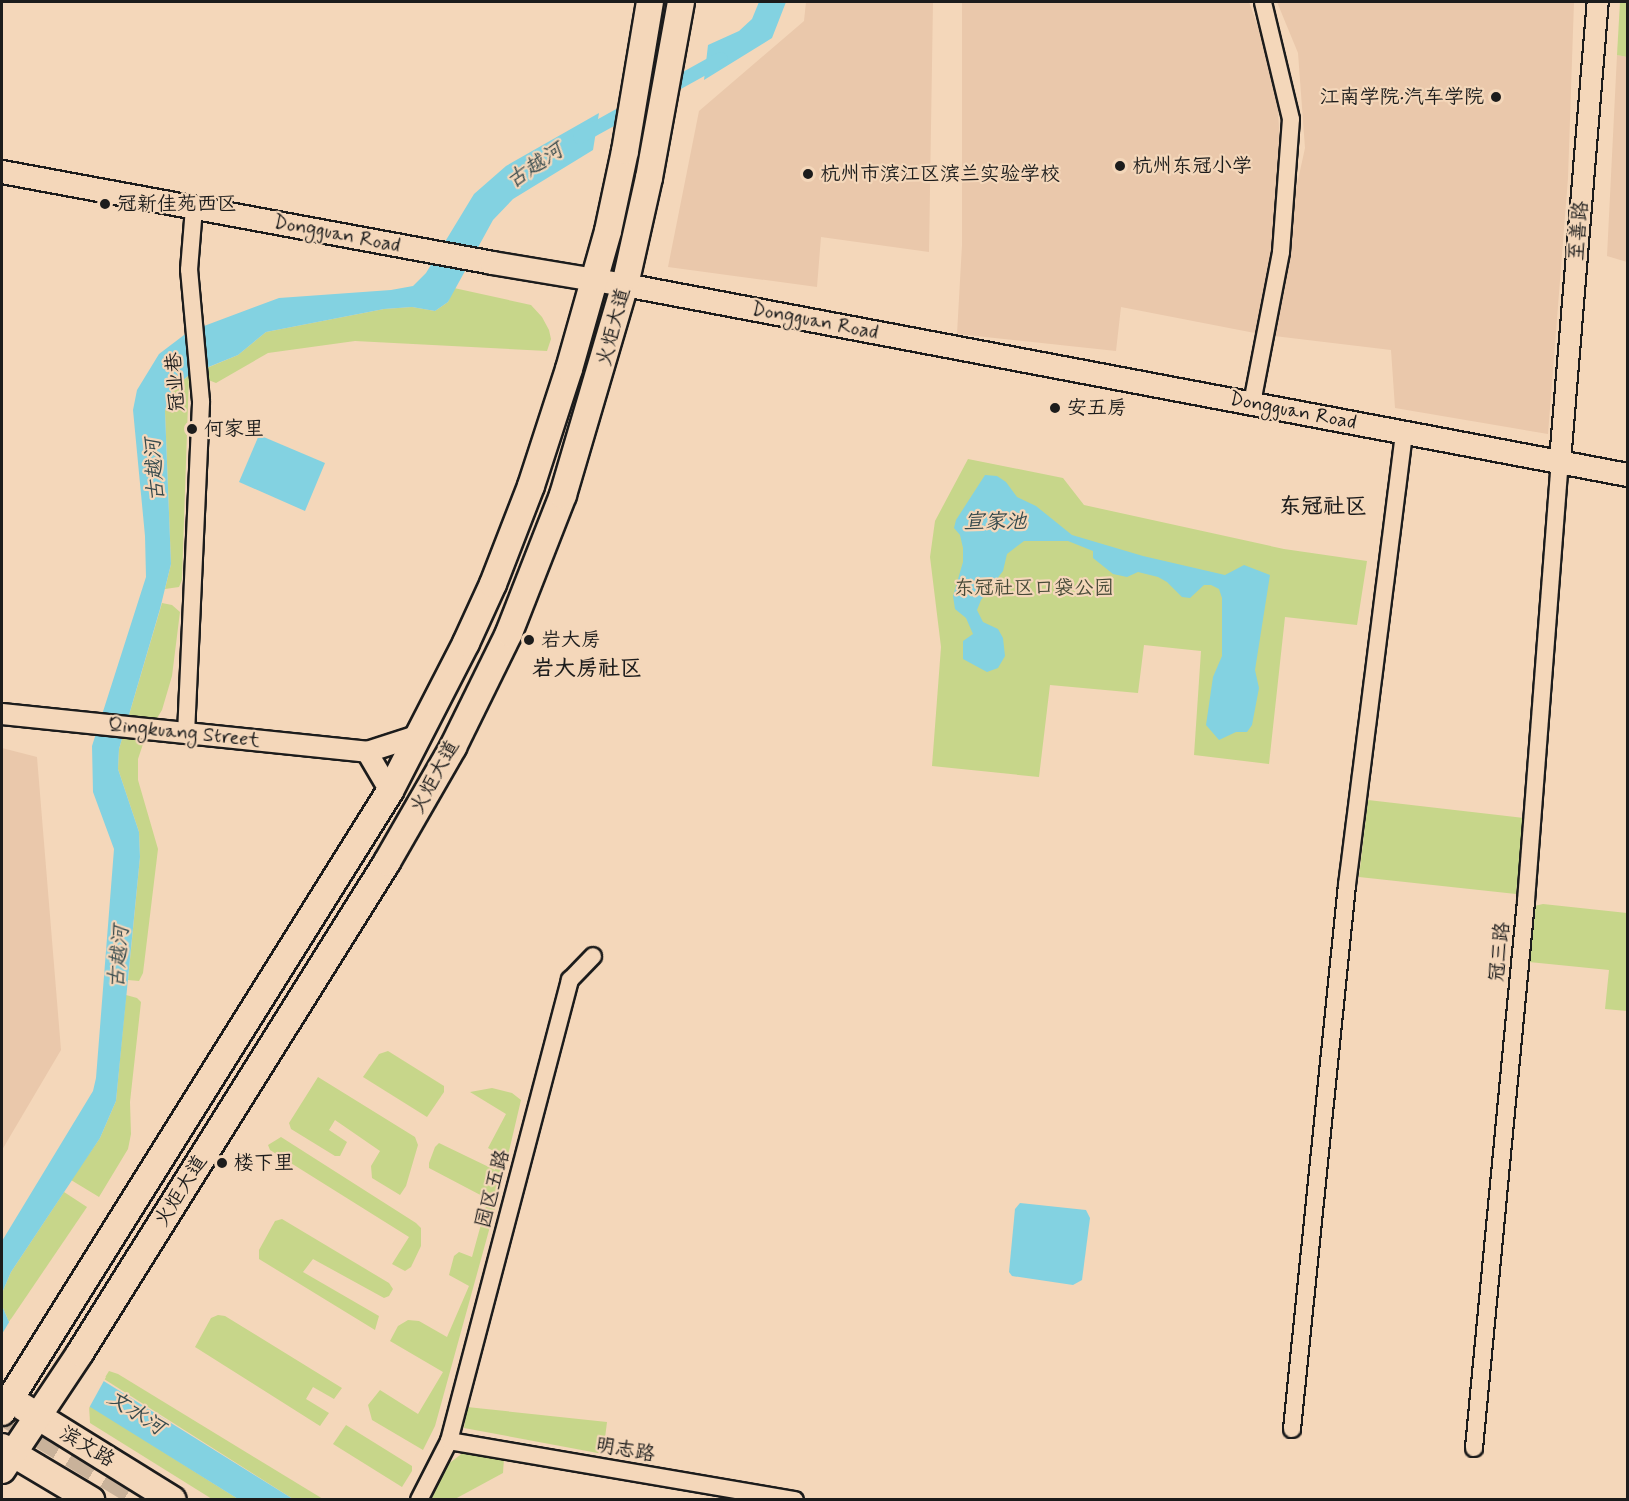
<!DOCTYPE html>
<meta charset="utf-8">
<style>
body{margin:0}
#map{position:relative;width:1629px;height:1501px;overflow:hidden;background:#f4d7ba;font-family:Mynerve,"LXGW WenKai TC",sans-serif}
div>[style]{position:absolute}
.built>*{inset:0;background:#eac8ab}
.green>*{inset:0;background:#c7d68a}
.water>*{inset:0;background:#83d2e1}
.pier>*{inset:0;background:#f4d7ba}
.canal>*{height:14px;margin:-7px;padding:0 7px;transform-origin:7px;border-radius:7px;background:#83d2e1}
.trunk-tunnel>*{height:27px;margin-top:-13.5px;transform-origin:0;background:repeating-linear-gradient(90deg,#c9b29a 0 27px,transparent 0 41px)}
.roads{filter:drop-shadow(2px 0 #1c1c1c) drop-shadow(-2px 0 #1c1c1c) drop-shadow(0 2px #1c1c1c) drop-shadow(0 -2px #1c1c1c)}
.minor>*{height:16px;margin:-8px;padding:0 8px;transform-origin:8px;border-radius:8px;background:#f4d7ba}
.tertiary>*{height:20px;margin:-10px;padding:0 10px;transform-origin:10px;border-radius:10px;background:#f4d7ba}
.secondary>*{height:22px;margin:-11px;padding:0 11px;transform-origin:11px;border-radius:11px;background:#f4d7ba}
.primary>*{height:26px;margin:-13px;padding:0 13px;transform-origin:13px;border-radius:13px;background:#f4d7ba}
.dots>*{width:16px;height:16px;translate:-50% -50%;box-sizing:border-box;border:3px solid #f4d7ba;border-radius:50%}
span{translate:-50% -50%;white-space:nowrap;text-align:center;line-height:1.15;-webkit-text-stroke:4.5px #f4d7ba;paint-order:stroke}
.poi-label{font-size:20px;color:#1c1c1c}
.right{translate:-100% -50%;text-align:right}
.left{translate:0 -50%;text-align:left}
.street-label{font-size:20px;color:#1c1c1c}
.park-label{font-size:20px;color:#474a38}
.water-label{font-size:21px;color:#364a4d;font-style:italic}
.quarter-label{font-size:22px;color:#1c1c1c;font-weight:700}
.frame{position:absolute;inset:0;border:3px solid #1c1c1c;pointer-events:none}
</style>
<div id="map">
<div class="built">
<div style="clip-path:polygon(806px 2px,933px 2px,929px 252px,821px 237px,817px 287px,668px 267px,699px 111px,804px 21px)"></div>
<div style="clip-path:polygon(962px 2px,1249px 2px,1276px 76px,1280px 145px,1266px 326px,1305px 148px,1298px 53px,1277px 2px,1574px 2px,1568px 178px,1548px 434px,1395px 408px,1391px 350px,1265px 335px,1121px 307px,1116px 351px,957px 334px,962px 245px)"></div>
<div style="clip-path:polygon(1617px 55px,1627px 57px,1627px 262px,1607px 256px)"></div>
<div style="clip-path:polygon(2px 748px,37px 757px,61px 1050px,2px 1150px)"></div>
</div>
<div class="green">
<div style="clip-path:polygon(1620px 2px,1627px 2px,1627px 57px,1617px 55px)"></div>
<div style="clip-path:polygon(454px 288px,531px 305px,542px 317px,549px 330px,551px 339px,547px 351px,355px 341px,268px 353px,216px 383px,206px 379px,202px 370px,238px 355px,266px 332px,384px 309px,412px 307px,435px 311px,448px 302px)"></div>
<div style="clip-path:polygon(189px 375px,182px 580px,179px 587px,165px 589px,171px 564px,165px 411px,171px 392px)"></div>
<div style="clip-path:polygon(968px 459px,1063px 478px,1084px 505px,1284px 549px,1367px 561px,1357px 625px,1285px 617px,1269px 764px,1194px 755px,1201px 651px,1144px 645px,1138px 693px,1050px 685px,1039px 777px,932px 766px,941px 647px,930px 557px,935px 521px)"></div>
<div style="clip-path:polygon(162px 603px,172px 605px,180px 612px,172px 676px,162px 710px,145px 738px,138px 759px,138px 780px,158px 849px,143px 973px,139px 981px,128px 980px,140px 857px,139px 832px,118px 769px,119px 749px)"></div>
<div style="clip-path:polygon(1368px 800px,1524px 818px,1516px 894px,1359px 877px)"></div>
<div style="clip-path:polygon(1543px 904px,1627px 913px,1627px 1011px,1605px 1009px,1609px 970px,1529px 962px,1534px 906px)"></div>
<div style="clip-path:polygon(126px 995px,137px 998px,141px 1002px,130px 1102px,131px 1134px,128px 1149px,99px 1197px,71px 1180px,100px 1138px,116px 1101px)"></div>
<div style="clip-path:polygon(388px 1051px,444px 1086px,444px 1092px,427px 1117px,363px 1077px,379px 1054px)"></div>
<div style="clip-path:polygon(318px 1077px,415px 1137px,418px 1145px,406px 1186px,400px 1195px,372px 1178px,371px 1166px,380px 1151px,335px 1120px,329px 1130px,347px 1142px,340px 1156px,335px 1156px,291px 1129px,289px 1123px)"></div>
<div style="clip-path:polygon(492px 1088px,512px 1093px,521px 1100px,499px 1194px,435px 1426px,423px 1450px,372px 1420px,368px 1405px,380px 1390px,418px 1414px,443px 1372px,390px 1341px,398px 1326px,408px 1320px,419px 1321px,447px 1337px,469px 1286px,449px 1275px,454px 1256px,459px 1252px,472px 1257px,488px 1199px,429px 1168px,429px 1163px,435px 1147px,439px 1143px,495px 1170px,499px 1154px,488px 1148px,506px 1114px,470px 1092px)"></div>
<div style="clip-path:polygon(281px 1137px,416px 1223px,421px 1228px,421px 1246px,411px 1267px,405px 1271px,392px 1264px,409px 1237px,270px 1150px,268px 1145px)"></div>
<div style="clip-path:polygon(64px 1192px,87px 1207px,9px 1322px,3px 1308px,2px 1293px,11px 1272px)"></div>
<div style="clip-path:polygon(282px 1219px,389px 1283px,393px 1289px,389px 1296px,384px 1298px,313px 1259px,303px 1272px,379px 1316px,375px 1330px,259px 1259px,259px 1250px,275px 1221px)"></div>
<div style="clip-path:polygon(218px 1315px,225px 1316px,342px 1388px,334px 1399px,313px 1387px,306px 1399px,329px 1413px,320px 1426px,195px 1347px,211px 1318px)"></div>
<div style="clip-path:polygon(109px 1371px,118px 1374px,323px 1499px,293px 1499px,104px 1379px)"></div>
<div style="clip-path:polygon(89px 1405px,238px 1499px,212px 1499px,90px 1423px)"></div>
<div style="clip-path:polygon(467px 1407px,607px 1422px,603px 1454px,464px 1428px)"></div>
<div style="clip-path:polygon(346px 1425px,412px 1466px,412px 1471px,402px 1487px,333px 1444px)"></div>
<div style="clip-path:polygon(464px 1452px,504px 1458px,503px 1473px,455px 1499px,431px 1500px,447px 1465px)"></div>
</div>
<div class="water">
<div style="clip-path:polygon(759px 2px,786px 2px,772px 38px,704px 80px,708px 45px,739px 31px,752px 19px)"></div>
<div style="clip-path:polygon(599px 113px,593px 150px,513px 199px,493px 220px,448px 302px,435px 311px,412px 307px,384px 309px,266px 332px,238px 355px,189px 375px,171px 391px,165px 411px,171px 564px,160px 609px,119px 749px,118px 769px,139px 832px,140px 857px,116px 1101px,100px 1138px,11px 1272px,2px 1293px,3px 1308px,9px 1322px,293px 1499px,238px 1499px,2px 1352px,2px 1241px,93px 1091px,96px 1078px,114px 849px,93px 792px,92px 746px,146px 577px,145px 536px,133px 410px,137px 390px,159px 354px,188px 332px,279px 298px,391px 290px,413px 286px,426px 273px,474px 194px,506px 166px)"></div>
<div style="clip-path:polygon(259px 435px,325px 463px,305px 511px,239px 482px)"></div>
<div style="clip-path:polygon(985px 475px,997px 476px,1006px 482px,1017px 497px,1036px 506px,1072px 535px,1143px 556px,1225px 575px,1244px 565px,1270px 575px,1255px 670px,1259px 688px,1252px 725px,1247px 732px,1236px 732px,1219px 740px,1206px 725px,1213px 677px,1222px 656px,1222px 598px,1219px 589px,1211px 585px,1204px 585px,1190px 598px,1182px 597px,1167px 582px,1158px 577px,1138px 572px,1127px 577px,1113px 574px,1093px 558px,1093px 551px,1068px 541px,1024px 541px,1007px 554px,1003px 571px,981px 600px,977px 610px,983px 622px,998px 629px,1003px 638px,1005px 656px,998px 668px,987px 672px,963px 659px,963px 641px,973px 634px,966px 618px,955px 609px,953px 596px,963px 562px,963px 548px,960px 535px,954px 528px,956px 520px)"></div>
<div style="clip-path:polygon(1020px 1203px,1086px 1210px,1090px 1218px,1082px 1280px,1073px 1285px,1012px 1276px,1009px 1272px,1015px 1209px)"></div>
</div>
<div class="pier">
<div style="clip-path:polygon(11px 1319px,106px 1377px,89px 1408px,2px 1356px,2px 1334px)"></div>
</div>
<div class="canal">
<div style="left:580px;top:137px;width:161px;rotate:-29deg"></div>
</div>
<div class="trunk-tunnel">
<div style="left:2px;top:1411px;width:172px;rotate:31.2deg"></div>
</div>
<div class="roads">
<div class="minor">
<div style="left:1252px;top:403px;width:154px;rotate:-79.1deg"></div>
<div style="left:1281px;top:252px;width:133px;rotate:-85.7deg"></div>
<div style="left:1291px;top:119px;width:120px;rotate:-103.5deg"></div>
<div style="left:186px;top:734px;width:333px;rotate:-87.4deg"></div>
<div style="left:201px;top:401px;width:132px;rotate:-95.2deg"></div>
<div style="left:189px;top:270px;width:62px;rotate:-85.4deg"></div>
<div style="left:1292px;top:1429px;width:547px;rotate:-84.23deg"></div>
<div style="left:1347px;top:885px;width:458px;rotate:-82.8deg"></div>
<div style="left:449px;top:1441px;width:351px;rotate:9.7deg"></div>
<div style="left:1474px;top:1448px;width:549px;rotate:-84.57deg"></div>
<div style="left:1526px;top:901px;width:441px;rotate:-85.6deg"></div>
<div style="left:419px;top:1500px;width:66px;rotate:-63deg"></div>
<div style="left:449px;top:1441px;width:477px;rotate:-75.3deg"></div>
<div style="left:570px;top:980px;width:33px;rotate:-46deg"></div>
</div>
<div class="tertiary">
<div style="left:1560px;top:461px;width:461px;rotate:-85.3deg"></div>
<div style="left:2px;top:714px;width:367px;rotate:5.9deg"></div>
<div style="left:367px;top:752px;width:56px;rotate:-17.8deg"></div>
<div style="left:367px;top:752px;width:45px;rotate:59.5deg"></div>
</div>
<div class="secondary">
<div style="left:2px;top:172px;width:498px;rotate:10.5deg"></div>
<div style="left:492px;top:263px;width:135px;rotate:9.4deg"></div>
<div style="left:625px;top:285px;width:1021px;rotate:10.73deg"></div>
</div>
<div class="primary">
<div style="left:23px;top:1407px;width:176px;rotate:31.8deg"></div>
<div style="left:2px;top:1412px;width:732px;rotate:-58deg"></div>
<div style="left:390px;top:791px;width:166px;rotate:-62.8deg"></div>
<div style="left:466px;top:643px;width:65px;rotate:-65.4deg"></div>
<div style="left:493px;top:584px;width:105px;rotate:-68.8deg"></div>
<div style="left:531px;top:486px;width:123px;rotate:-72deg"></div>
<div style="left:569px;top:369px;width:143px;rotate:-74.2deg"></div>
<div style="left:608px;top:231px;width:82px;rotate:-78deg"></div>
<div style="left:625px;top:151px;width:151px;rotate:-80.5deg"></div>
<div style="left:2px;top:1447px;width:104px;rotate:30.8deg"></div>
<div style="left:2px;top:1470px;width:141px;rotate:-56.3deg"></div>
<div style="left:80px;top:1353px;width:579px;rotate:-57.98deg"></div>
<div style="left:387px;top:862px;width:133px;rotate:-60.1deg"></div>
<div style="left:453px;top:747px;width:127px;rotate:-63.8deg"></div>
<div style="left:509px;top:633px;width:148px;rotate:-68.6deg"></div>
<div style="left:563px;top:495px;width:219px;rotate:-73.6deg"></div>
<div style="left:625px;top:285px;width:110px;rotate:-77.4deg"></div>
<div style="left:649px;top:178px;width:179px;rotate:-79.7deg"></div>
</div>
</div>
<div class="dots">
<div style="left:1496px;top:97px;background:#1c1c1c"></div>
<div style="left:1120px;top:166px;background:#1c1c1c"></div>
<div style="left:808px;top:174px;background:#1c1c1c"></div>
<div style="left:105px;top:204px;background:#1c1c1c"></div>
<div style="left:1055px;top:408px;background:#1c1c1c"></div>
<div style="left:192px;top:429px;background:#1c1c1c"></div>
<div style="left:529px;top:640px;background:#1c1c1c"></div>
<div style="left:222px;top:1163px;background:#1c1c1c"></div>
</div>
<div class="poi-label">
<span class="right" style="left:1484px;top:97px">江南学院·汽车学院</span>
<span class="left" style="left:1132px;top:166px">杭州东冠小学</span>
<span class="left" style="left:820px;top:174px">杭州市滨江区滨兰实验学校</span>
<span class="left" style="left:117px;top:204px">冠新佳苑西区</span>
<span class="left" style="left:1067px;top:408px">安五房</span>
<span class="left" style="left:204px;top:429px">何家里</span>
<span class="left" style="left:541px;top:640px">岩大房</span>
<span class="left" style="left:234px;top:1163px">楼下里</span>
</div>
<div class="street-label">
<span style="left:1579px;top:231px;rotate:-85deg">至善路</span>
<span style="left:337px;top:234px;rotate:11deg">Dongguan Road</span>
<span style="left:815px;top:321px;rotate:11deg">Dongguan Road</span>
<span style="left:614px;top:327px;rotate:-75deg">火炬大道</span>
<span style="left:176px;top:382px;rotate:-94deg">冠业巷</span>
<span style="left:1293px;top:411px;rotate:11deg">Dongguan Road</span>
<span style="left:184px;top:733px;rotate:6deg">Qingkuang Street</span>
<span style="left:435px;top:777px;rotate:-61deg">火炬大道</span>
<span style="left:1500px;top:952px;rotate:-84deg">冠三路</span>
<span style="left:493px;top:1189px;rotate:-75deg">园区五路</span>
<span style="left:181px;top:1191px;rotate:-58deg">火炬大道</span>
<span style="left:87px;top:1447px;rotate:31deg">滨文路</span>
<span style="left:625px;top:1450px;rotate:10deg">明志路</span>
</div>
<div class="park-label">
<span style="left:1034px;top:588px">东冠社区口袋公园</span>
</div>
<div class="water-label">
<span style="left:535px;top:166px;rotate:-34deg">古越河</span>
<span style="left:155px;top:470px;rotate:-94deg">古越河</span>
<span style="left:995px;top:522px">宣家池</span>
<span style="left:119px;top:957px;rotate:-85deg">古越河</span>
<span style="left:136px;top:1413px;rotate:33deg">文水河</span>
</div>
<div class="quarter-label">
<span style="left:1323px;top:508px">东冠社区</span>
<span style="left:587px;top:670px">岩大房社区</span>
</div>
<div class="frame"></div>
</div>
